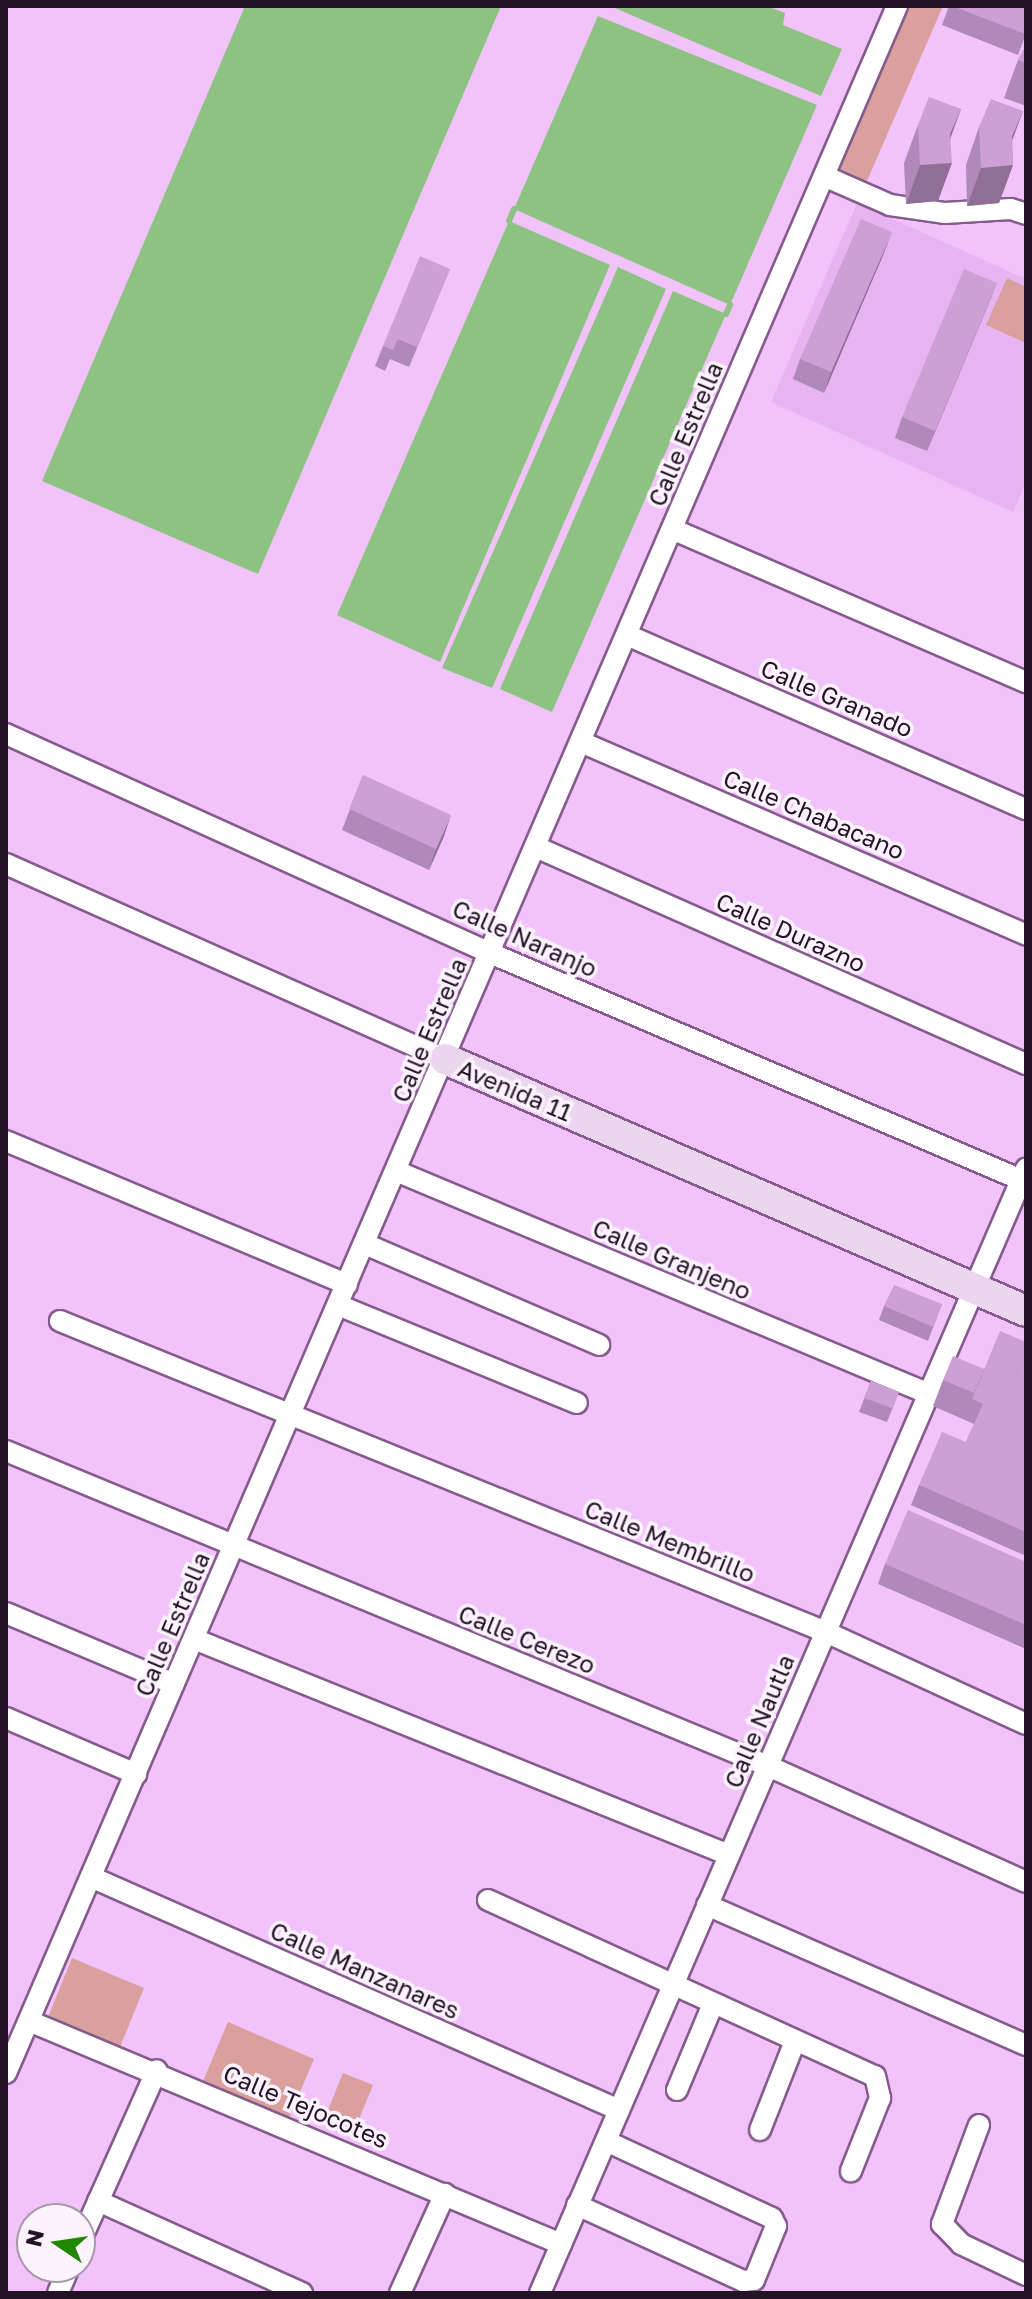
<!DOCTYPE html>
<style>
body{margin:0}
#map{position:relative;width:1032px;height:2299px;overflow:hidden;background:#f1c3fa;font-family:"Golos Text",sans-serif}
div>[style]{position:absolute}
.built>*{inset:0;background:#e7b4f1}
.green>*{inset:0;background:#daa09e}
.water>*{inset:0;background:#8dc283}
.stream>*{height:6px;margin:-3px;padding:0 3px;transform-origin:3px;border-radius:3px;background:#8dc283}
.roads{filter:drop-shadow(2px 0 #855b8d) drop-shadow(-2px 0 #855b8d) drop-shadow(0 2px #855b8d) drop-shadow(0 -2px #855b8d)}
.street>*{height:20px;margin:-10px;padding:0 10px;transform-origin:10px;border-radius:10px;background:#fff}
.secondary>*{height:30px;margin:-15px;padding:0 15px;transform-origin:15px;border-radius:15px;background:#ebd5ef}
.wall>*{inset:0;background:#af89b7}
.shaded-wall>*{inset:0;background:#8f6f95}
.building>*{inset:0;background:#cc9fd5}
span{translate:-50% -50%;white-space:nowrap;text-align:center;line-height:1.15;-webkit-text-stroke:7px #fcf3fe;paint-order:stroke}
.street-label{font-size:24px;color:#241327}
.frame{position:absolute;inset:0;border:8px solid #241327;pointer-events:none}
.north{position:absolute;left:16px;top:2203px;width:80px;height:80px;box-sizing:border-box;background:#fcf3fe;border:2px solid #a699a8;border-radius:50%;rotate:283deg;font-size:22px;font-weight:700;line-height:32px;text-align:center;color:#241327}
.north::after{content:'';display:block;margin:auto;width:28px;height:36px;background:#208800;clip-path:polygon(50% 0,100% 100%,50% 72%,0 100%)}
</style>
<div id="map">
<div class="built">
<div style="clip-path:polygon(857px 203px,1026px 279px,1026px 482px,1013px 512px,771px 402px)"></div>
</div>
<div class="green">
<div style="clip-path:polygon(904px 6px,943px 6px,867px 181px,833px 167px)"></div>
<div style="clip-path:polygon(1007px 278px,1026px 287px,1026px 343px,986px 325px)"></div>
<div style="clip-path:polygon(72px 1958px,144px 1988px,120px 2047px,48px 2017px)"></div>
<div style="clip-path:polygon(228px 2022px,314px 2059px,289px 2118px,203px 2081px)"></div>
<div style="clip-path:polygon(343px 2073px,373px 2085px,353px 2134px,323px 2122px)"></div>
</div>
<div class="water">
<div style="clip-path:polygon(245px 6px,501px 6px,258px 574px,42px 481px)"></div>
<div style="clip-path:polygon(610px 6px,767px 6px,785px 13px,783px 25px,842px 49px,821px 96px)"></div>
<div style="clip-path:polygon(598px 16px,817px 105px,730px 305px,514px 209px)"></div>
<div style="clip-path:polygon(509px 221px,610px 265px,440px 662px,337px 615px)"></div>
<div style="clip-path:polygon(618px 267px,666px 289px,492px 688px,442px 668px)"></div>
<div style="clip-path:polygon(673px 291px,726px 314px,552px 712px,500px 689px)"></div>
</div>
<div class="stream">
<div style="left:509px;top:221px;width:13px;rotate:-67deg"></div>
<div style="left:726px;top:314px;width:10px;rotate:-66deg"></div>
</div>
<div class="roads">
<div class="street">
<div style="left:824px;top:176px;width:72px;rotate:23.7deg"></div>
<div style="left:890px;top:205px;width:56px;rotate:8.3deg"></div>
<div style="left:945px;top:213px;width:66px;rotate:-3.5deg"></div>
<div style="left:1011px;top:209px;width:16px;rotate:18deg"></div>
<div style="left:672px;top:529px;width:386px;rotate:23.4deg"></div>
<div style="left:627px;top:635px;width:435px;rotate:23.6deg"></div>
<div style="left:6px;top:734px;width:531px;rotate:24.35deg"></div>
<div style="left:490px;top:953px;width:583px;rotate:23.13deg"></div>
<div style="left:581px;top:742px;width:485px;rotate:23.4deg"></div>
<div style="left:536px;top:847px;width:536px;rotate:23.89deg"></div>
<div style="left:6px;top:864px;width:480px;rotate:24deg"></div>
<div style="left:6px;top:1141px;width:370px;rotate:22.8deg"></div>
<div style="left:396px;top:1171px;width:578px;rotate:22.7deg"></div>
<div style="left:365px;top:1244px;width:255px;rotate:23.3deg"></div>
<div style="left:338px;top:1305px;width:258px;rotate:22.3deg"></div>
<div style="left:60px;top:1321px;width:827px;rotate:22.1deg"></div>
<div style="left:826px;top:1632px;width:220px;rotate:24.7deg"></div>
<div style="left:6px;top:1451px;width:825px;rotate:22.46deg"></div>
<div style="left:768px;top:1766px;width:283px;rotate:24.2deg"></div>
<div style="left:6px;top:1613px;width:182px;rotate:22.9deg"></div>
<div style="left:194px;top:1639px;width:577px;rotate:21.99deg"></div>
<div style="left:6px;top:1718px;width:142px;rotate:23.3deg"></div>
<div style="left:91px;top:1877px;width:577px;rotate:23.81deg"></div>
<div style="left:488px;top:1900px;width:425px;rotate:24.5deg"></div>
<div style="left:875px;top:2076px;width:23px;rotate:77deg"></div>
<div style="left:880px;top:2098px;width:79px;rotate:111.7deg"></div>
<div style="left:707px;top:1905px;width:348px;rotate:23.7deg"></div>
<div style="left:29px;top:2021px;width:577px;rotate:22.74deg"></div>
<div style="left:6px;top:2073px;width:2251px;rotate:-66.68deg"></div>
<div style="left:677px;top:2090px;width:93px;rotate:-67.3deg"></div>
<div style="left:979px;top:2125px;width:106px;rotate:110.5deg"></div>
<div style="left:942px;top:2224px;width:28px;rotate:46deg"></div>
<div style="left:961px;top:2244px;width:72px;rotate:25.5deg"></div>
<div style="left:760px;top:2130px;width:96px;rotate:-68.5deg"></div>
<div style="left:98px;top:2201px;width:224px;rotate:24.3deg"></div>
<div style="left:577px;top:2205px;width:183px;rotate:24.6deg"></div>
<div style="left:743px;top:2281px;width:11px;rotate:-5deg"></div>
<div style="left:754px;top:2280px;width:58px;rotate:-67.8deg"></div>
<div style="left:776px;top:2226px;width:9px;rotate:-117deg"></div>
<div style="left:772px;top:2218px;width:183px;rotate:-155.1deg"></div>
<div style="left:80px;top:2242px;width:188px;rotate:-65.9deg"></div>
<div style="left:58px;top:2293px;width:28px;rotate:-67deg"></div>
<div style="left:400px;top:2293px;width:109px;rotate:-65.6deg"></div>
<div style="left:540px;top:2293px;width:1225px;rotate:-66.62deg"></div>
</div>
<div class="secondary">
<div style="left:445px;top:1059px;width:633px;rotate:23.45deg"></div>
</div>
</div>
<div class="wall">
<div style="clip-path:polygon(949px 6px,1026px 6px,1026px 34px,1018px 55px,942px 25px)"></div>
<div style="clip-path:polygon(1026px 45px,1026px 106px,1004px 98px,1018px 60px)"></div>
<div style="clip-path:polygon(961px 109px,950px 139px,938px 201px,906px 204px,904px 163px,918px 125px)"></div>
<div style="clip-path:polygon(1023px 111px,1012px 140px,1013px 165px,999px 203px,967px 206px,966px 165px,979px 127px)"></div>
<div style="clip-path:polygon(884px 253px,824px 393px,793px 379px,800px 359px)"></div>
<div style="clip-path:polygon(450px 269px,409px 367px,390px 359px,385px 371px,375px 366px,383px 346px)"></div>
<div style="clip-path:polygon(997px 283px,927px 451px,895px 438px,902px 417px)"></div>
<div style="clip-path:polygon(363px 775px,444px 836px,429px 870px,342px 830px)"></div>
<div style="clip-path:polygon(942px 1304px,928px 1341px,879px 1320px,884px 1306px)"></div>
<div style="clip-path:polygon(1026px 1342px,1026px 1556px,911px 1505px,919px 1485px,966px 1442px,974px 1424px,933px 1406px,943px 1380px,984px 1369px)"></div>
<div style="clip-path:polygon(871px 1381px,899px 1392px,887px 1422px,859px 1412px)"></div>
<div style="clip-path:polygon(1026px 1562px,1026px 1649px,878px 1584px,885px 1564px)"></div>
</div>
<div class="shaded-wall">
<div style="clip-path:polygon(961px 109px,947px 147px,952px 163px,938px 201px,906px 204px,920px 165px,950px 134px)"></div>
<div style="clip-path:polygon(1023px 111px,1009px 149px,1013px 165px,999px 203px,967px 206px,981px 168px,1012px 136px)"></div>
<div style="clip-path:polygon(892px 232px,884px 253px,824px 393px,831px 372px)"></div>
<div style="clip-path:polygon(997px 283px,989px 303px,927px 451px,935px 431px)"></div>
<div style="clip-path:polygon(451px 815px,444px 836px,429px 870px,436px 849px)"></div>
</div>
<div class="building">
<div style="clip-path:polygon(952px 6px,1026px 6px,1026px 33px,1025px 34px)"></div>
<div style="clip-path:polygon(1026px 45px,1026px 63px,1018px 60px)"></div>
<div style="clip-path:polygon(929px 97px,961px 109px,950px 134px,952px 163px,920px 165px,918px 125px)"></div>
<div style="clip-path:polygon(991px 99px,1023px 111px,1012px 136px,1013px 165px,981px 168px,979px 127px)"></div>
<div style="clip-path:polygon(861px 219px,892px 232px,831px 372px,800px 359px)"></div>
<div style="clip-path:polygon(420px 256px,450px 269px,417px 347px,398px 339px,393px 350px,383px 346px)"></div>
<div style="clip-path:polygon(964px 269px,997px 283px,935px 431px,902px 417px)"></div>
<div style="clip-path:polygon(363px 775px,451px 815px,436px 849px,349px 809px)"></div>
<div style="clip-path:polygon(894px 1285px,942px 1304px,933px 1327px,884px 1306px)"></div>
<div style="clip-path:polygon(1000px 1331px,1026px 1342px,1026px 1353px,1017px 1375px,1026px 1378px,1026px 1532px,919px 1485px,942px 1432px,966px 1442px,983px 1404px,972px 1399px)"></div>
<div style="clip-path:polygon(1026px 1353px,1026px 1378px,1017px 1375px)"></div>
<div style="clip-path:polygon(953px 1356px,984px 1369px,974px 1393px,943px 1380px)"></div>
<div style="clip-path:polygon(871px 1381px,899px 1392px,892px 1408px,864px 1398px)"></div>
<div style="clip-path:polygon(908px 1510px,1026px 1562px,1026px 1625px,885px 1564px)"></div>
</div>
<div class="street-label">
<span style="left:685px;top:434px;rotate:-67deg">Calle Estrella</span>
<span style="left:837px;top:698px;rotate:23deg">Calle Granado</span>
<span style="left:814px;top:814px;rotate:23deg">Calle Chabacano</span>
<span style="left:791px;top:932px;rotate:24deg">Calle Durazno</span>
<span style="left:525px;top:938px;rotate:24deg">Calle Naranjo</span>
<span style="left:429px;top:1030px;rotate:-67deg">Calle Estrella</span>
<span style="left:515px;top:1090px;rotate:23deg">Avenida 11</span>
<span style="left:672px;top:1259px;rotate:23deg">Calle Granjeno</span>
<span style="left:670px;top:1541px;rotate:22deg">Calle Membrillo</span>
<span style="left:172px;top:1624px;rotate:-67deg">Calle Estrella</span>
<span style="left:527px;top:1639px;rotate:22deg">Calle Cerezo</span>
<span style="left:759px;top:1721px;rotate:-67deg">Calle Nautla</span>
<span style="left:365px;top:1970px;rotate:24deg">Calle Manzanares</span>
<span style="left:306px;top:2106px;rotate:23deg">Calle Tejocotes</span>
</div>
<div class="frame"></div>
<div class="north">N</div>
</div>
